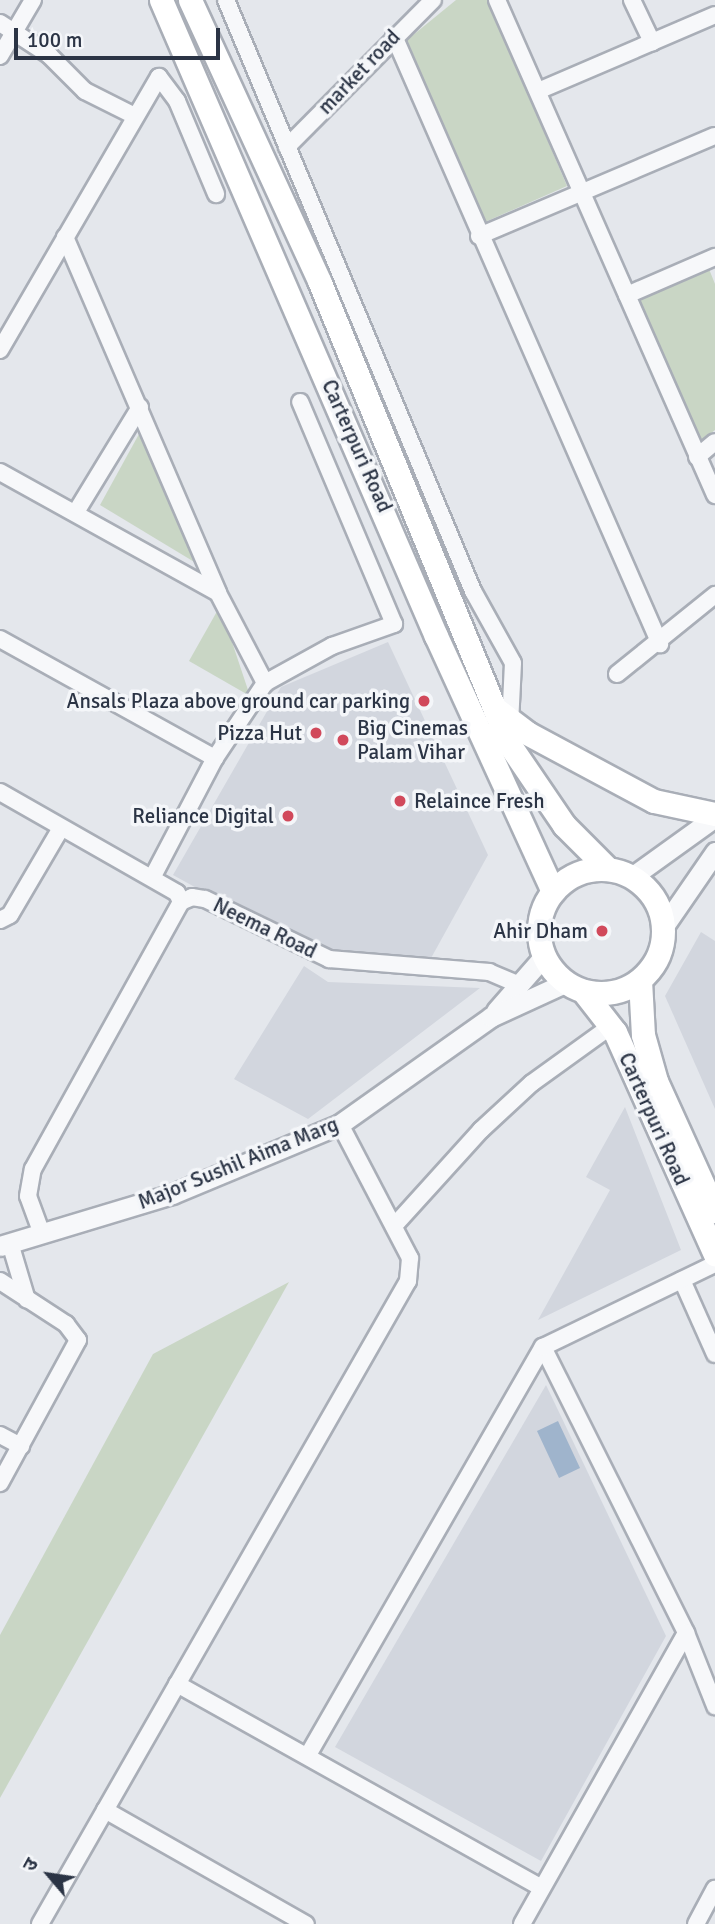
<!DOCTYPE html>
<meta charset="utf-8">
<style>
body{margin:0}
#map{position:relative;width:715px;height:1924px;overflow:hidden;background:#e4e7ec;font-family:Signika,"Noto Sans Devanagari",sans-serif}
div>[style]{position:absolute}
.built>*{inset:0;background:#d2d6de}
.green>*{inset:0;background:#c9d6c5}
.water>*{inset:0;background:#9fb4cc}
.roads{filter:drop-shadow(2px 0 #a9aeb7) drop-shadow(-2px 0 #a9aeb7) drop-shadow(0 2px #a9aeb7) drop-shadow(0 -2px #a9aeb7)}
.minor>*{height:16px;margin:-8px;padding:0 8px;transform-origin:8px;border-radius:8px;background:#f7f8fa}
.tertiary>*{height:19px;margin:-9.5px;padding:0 9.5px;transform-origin:9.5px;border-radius:9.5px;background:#f7f8fa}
.secondary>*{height:23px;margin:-11.5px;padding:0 11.5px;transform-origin:11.5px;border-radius:11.5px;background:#fff}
.secondary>.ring{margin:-11.5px;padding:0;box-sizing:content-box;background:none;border:23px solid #fff;border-radius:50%}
.dots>*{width:19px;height:19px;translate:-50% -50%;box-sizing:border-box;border:4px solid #f4f6f9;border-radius:50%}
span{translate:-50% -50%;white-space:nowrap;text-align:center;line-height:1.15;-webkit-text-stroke:7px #f4f6f9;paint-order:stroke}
.street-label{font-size:21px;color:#2b3445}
.poi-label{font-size:21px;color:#2b3445}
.right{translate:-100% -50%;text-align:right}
.left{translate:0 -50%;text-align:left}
.north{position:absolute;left:14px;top:1840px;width:70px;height:70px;-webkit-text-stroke:5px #f4f6f9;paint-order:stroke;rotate:299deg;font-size:19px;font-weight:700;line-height:28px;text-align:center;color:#2b3445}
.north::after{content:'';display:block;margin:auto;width:24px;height:32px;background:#2b3445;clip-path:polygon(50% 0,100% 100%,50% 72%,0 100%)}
.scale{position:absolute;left:14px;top:28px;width:206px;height:32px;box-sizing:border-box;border:4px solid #2b3445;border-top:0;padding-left:9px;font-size:21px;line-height:24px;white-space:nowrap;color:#2b3445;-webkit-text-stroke:5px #f4f6f9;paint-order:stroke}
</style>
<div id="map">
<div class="built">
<div style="clip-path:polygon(388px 642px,488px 855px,425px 969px,327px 960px,173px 875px,281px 687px)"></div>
<div style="clip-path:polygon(701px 932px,715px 941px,715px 1109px,665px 996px)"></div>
<div style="clip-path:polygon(304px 966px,328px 982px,480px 988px,308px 1119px,234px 1079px)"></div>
<div style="clip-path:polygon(625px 1107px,681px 1250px,538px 1320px,610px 1190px,586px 1177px)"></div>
<div style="clip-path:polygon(546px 1385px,666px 1636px,541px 1861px,335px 1747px)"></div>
</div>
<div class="green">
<div style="clip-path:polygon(456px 0,488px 0,567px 186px,485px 222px,407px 40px)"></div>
<div style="clip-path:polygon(709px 269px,715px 284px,715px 430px,699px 443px,639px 299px)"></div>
<div style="clip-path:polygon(139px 434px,196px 562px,196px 563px,100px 505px)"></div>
<div style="clip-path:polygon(220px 606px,250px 696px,189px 661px)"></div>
<div style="clip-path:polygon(289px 1282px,0 1798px,0 1635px,153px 1354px)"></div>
</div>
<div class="water">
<div style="clip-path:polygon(558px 1421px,580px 1468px,559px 1478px,537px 1431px)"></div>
</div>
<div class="roads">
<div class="minor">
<div style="left:226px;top:0;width:641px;rotate:67.32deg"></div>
<div style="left:473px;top:591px;width:82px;rotate:60.9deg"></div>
<div style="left:513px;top:663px;width:61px;rotate:92.8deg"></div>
<div style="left:497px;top:0;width:541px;rotate:66.23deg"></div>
<div style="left:632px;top:0;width:47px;rotate:64.5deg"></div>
<div style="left:0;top:23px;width:59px;rotate:33.1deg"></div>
<div style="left:49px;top:55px;width:51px;rotate:45deg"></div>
<div style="left:85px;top:91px;width:56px;rotate:26.6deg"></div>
<div style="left:394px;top:36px;width:664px;rotate:66.37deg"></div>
<div style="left:0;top:56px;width:65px;rotate:-59.5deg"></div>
<div style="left:538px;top:91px;width:193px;rotate:-23.2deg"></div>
<div style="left:287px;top:147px;width:207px;rotate:-45.2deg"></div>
<div style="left:479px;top:236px;width:256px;rotate:-23deg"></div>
<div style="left:65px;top:237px;width:387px;rotate:66.7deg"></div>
<div style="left:218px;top:593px;width:102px;rotate:62.4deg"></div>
<div style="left:627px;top:295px;width:96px;rotate:-23.4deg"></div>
<div style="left:0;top:350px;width:316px;rotate:-59.8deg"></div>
<div style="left:159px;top:77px;width:30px;rotate:53deg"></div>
<div style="left:177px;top:101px;width:101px;rotate:67.2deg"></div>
<div style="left:697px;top:457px;width:23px;rotate:-40deg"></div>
<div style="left:0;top:472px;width:249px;rotate:29deg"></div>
<div style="left:76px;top:512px;width:123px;rotate:-58.6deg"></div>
<div style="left:0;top:639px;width:246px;rotate:29deg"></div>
<div style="left:617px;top:674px;width:126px;rotate:-38.9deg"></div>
<div style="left:0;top:792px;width:204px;rotate:29.7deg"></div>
<div style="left:177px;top:893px;width:10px;rotate:66deg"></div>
<div style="left:152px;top:878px;width:136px;rotate:-62.3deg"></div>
<div style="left:215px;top:758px;width:90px;rotate:-56.3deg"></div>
<div style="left:265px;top:683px;width:77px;rotate:-28.9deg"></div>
<div style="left:332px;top:646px;width:66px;rotate:-19.5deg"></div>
<div style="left:394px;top:624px;width:241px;rotate:-112.9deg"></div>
<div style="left:181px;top:902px;width:12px;rotate:-24deg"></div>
<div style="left:192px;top:897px;width:13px;rotate:9deg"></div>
<div style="left:205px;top:899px;width:138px;rotate:25.8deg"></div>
<div style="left:329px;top:959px;width:161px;rotate:4.6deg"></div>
<div style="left:489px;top:972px;width:33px;rotate:23deg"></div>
<div style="left:0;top:920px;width:11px;rotate:-27deg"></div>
<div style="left:10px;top:915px;width:101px;rotate:-59.6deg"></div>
<div style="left:394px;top:1226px;width:130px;rotate:-47.8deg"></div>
<div style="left:481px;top:1130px;width:69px;rotate:-42.7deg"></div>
<div style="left:532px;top:1083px;width:97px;rotate:-35.8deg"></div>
<div style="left:42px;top:1234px;width:40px;rotate:-110.2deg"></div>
<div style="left:28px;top:1196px;width:27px;rotate:-80deg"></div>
<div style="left:33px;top:1169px;width:305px;rotate:-61deg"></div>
<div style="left:10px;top:1243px;width:59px;rotate:73.4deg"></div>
<div style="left:682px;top:1280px;width:81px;rotate:66deg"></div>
<div style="left:0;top:1281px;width:79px;rotate:33.1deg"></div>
<div style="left:66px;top:1324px;width:20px;rotate:53deg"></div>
<div style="left:78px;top:1340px;width:163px;rotate:118.6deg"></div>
<div style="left:543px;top:1347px;width:320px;rotate:63.4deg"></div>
<div style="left:686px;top:1633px;width:79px;rotate:68.3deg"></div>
<div style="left:0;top:1435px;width:24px;rotate:28deg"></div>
<div style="left:177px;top:1684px;width:418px;rotate:29.2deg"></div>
<div style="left:308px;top:1755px;width:471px;rotate:-60.1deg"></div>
<div style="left:543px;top:1347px;width:191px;rotate:-25.8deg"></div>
<div style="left:105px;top:1810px;width:231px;rotate:29.6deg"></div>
<div style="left:40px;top:1924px;width:741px;rotate:-60.22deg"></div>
<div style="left:408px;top:1281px;width:23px;rotate:-85deg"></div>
<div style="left:410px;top:1258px;width:151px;rotate:-117.6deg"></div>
<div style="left:522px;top:1924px;width:334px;rotate:-60.6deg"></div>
<div style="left:696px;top:1924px;width:40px;rotate:-62deg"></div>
</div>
<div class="tertiary">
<div style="left:633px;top:876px;width:101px;rotate:-35.7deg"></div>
<div style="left:664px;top:926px;width:90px;rotate:-55.4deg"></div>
<div style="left:496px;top:1011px;width:74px;rotate:-48.8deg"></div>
<div style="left:0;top:1246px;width:180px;rotate:-16.8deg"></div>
<div style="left:172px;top:1194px;width:182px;rotate:-22.6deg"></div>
<div style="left:340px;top:1124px;width:185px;rotate:-35.3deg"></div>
<div style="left:491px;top:1017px;width:84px;rotate:-24.7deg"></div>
</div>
<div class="secondary">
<div style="left:161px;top:0;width:693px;rotate:66.62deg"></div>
<div style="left:436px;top:636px;width:281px;rotate:65.4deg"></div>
<div style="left:190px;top:0;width:311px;rotate:65.3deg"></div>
<div style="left:320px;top:283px;width:498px;rotate:67.7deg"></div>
<div style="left:509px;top:744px;width:98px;rotate:55.8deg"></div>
<div style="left:564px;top:825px;width:61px;rotate:45deg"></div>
<div style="left:497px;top:710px;width:38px;rotate:37deg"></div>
<div style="left:527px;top:733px;width:144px;rotate:28.2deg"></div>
<div style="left:654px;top:801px;width:62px;rotate:12deg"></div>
<div class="ring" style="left:539px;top:869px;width:101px;height:101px"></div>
<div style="left:640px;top:980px;width:55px;rotate:86.9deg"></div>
<div style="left:643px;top:1035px;width:48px;rotate:74.2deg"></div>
<div style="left:656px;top:1081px;width:143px;rotate:65.6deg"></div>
<div style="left:583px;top:991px;width:52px;rotate:52deg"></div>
<div style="left:615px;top:1032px;width:244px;rotate:65.8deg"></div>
</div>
</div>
<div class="dots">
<div style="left:424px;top:701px;background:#d1495b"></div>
<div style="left:316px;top:733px;background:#d1495b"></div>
<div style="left:343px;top:740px;background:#d1495b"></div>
<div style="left:400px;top:801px;background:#d1495b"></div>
<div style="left:288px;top:816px;background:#d1495b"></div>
<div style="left:602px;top:931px;background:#d1495b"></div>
</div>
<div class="street-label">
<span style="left:359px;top:72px;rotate:-46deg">market road</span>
<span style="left:357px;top:446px;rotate:66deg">Carterpuri Road</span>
<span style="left:265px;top:928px;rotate:26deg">Neema Road</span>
<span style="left:654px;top:1119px;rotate:66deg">Carterpuri Road</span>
<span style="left:238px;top:1163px;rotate:-22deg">Major Sushil Aima Marg</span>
</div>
<div class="poi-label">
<span class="right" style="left:410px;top:701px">Ansals Plaza above ground car parking</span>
<span class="left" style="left:357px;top:740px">Big Cinemas<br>Palam Vihar</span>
<span class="right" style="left:302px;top:733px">Pizza Hut</span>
<span class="left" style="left:414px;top:801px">Relaince Fresh</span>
<span class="right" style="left:274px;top:816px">Reliance Digital</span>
<span class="right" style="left:588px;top:931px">Ahir Dham</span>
</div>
<div class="north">उ</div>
<div class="scale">100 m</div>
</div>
